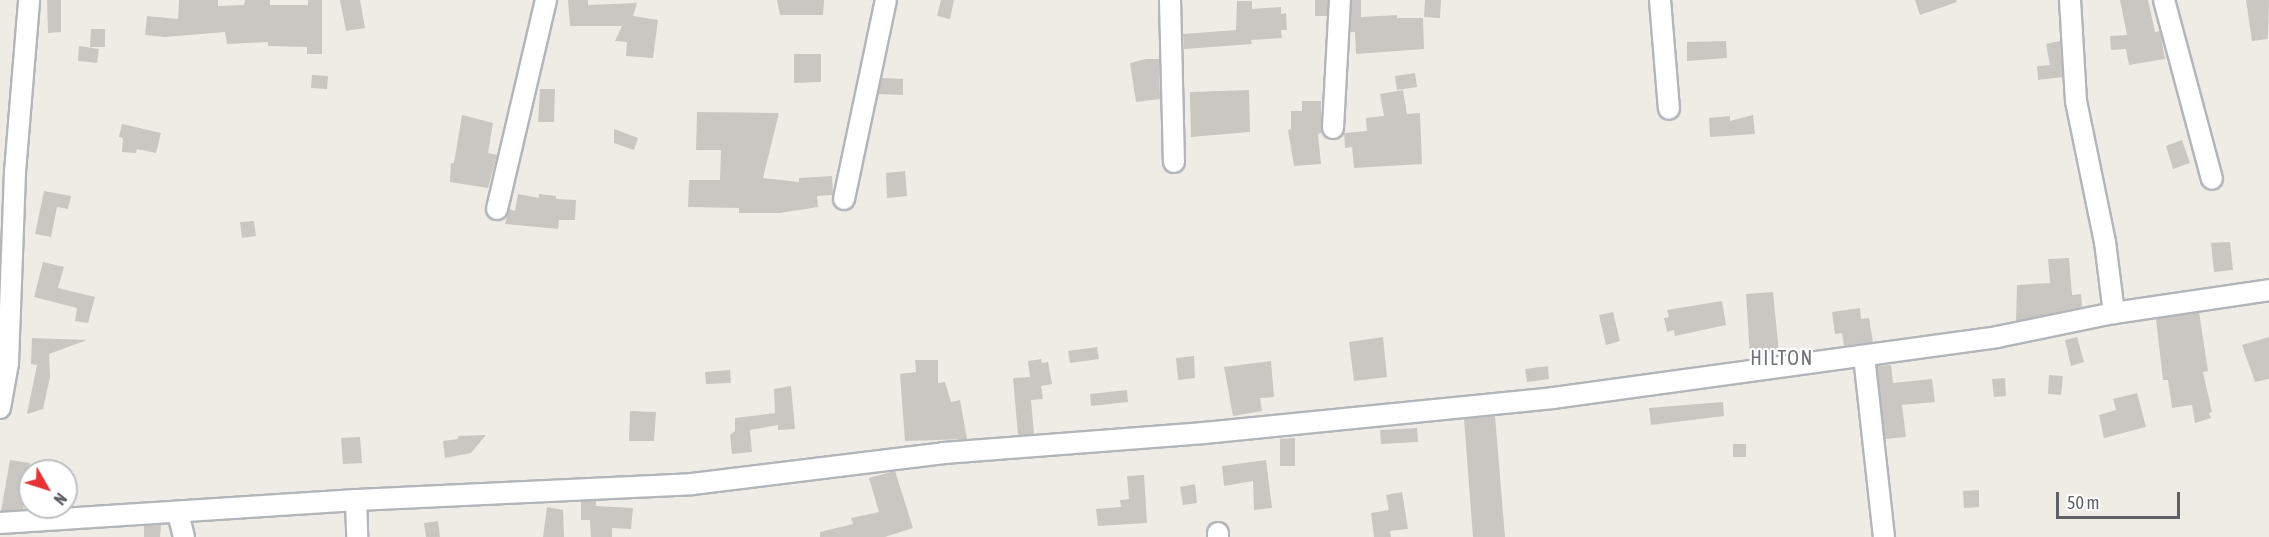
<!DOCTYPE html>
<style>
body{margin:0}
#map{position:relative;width:2269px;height:537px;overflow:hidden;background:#efece5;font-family:"Asap Condensed",sans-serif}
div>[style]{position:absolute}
.building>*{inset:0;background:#cac7c2}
.roads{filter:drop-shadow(2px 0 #b2b6ba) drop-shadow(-2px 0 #b2b6ba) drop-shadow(0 2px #b2b6ba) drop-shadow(0 -2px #b2b6ba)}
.minor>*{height:20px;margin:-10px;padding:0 10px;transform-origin:10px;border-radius:10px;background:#fff}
span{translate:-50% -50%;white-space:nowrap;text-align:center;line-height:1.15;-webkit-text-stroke:4.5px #fff;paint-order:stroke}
.quarter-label{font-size:20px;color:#6e7377;letter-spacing:1.5px}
.north{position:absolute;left:18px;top:459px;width:60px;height:60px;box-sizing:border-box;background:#fff;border:2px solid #bec0c1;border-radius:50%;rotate:129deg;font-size:16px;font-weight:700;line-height:24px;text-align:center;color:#5d6165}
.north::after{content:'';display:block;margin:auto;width:21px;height:27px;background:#e73336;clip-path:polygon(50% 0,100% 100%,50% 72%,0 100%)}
.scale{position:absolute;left:2056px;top:492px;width:124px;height:27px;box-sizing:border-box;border:3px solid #5d6165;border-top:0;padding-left:8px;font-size:18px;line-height:21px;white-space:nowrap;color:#5d6165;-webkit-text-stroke:4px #fff;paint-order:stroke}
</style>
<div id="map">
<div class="building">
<div style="clip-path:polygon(47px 0,61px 0,61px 32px,48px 33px)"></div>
<div style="clip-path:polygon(179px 0,218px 0,218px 6px,244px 5px,245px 0,270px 0,270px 5px,308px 5px,308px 0,322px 0,322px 54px,307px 54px,307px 47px,268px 46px,268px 42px,227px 44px,225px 32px,165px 37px,145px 35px,147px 16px,178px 19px)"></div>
<div style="clip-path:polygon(340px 0,360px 0,365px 28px,346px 31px)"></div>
<div style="clip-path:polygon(568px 0,588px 0,588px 5px,637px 3px,633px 16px,658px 20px,653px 58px,626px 56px,627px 42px,615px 41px,622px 26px,570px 26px)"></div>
<div style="clip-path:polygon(777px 0,824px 0,823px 15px,780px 15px)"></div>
<div style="clip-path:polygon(941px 0,954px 0,950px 19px,937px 16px)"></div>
<div style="clip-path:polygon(1315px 0,1328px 0,1327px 16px,1315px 16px)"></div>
<div style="clip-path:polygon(1352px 0,1361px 0,1361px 17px,1397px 15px,1397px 18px,1423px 18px,1424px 49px,1356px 54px,1355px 32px,1350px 32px)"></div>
<div style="clip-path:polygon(1425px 0,1441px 0,1440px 18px,1424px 17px)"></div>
<div style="clip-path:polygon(1915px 0,1956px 0,1957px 2px,1920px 15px)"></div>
<div style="clip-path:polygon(2120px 0,2148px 0,2155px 32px,2160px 31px,2165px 59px,2129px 65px,2126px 49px,2111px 50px,2110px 36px,2127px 35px)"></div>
<div style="clip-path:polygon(2246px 0,2269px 0,2268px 39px,2252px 41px)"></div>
<div style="clip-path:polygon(1237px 1px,1252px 1px,1252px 9px,1281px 7px,1281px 14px,1286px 13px,1287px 30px,1281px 30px,1282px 38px,1251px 40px,1252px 44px,1184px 49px,1183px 34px,1236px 30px)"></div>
<div style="clip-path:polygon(91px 29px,105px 29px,105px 47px,90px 47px)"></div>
<div style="clip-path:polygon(1726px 41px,1727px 58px,1687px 61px,1687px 42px)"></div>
<div style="clip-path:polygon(2060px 41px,2063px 77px,2038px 80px,2037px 66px,2050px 65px,2046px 44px)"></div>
<div style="clip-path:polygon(79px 46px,99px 49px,97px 63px,78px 61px)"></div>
<div style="clip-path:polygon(794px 54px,821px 54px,821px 82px,794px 83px)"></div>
<div style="clip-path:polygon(1146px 59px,1159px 59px,1160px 99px,1136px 102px,1130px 63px)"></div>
<div style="clip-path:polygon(1415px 73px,1417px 87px,1397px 90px,1395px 76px)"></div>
<div style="clip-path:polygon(312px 75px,328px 76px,327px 89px,311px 88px)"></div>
<div style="clip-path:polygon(882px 78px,903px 79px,903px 95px,878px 94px)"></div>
<div style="clip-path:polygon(540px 89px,555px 89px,554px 122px,538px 122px)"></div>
<div style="clip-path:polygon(1249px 90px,1250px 132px,1191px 137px,1190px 92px)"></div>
<div style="clip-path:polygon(1403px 90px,1407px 114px,1420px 113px,1422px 164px,1354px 168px,1352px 147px,1345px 148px,1344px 133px,1367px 131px,1366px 118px,1384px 116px,1380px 94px)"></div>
<div style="clip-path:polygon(1302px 101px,1321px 101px,1321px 133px,1318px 134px,1321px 164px,1294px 166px,1288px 130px,1291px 129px,1291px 111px,1302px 111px)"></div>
<div style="clip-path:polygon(697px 112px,779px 113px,763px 178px,799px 182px,799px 178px,832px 176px,833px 195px,817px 196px,818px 207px,779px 213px,739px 213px,739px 208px,688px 207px,689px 180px,720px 180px,721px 150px,696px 150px)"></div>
<div style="clip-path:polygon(462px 115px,493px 123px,488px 153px,497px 155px,488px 188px,450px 182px,451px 163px,454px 163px)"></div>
<div style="clip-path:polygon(1753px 115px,1755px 134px,1710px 137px,1709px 118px,1730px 116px,1730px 121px)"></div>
<div style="clip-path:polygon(122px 124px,161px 133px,156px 153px,137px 149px,136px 153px,122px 152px,123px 138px,119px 137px)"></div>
<div style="clip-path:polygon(614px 129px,638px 138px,634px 150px,614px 143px)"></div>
<div style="clip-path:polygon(2182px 140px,2190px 163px,2173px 169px,2166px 146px)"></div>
<div style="clip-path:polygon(905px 171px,907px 196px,887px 198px,886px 173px)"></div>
<div style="clip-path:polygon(44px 191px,71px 196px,68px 209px,57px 207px,51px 237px,35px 234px)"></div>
<div style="clip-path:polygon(518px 194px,539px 198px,539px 194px,556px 196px,556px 199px,576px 200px,575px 220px,559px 220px,558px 229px,505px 224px,509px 209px,515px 211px)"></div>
<div style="clip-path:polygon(254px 221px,256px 236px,242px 238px,240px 222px)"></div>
<div style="clip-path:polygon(2230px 242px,2233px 270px,2214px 272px,2211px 243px)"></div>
<div style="clip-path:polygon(2069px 258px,2072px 295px,2081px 294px,2082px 307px,2016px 321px,2017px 285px,2050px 283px,2048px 259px)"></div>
<div style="clip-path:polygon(43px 262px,64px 267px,58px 288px,95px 297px,88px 323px,75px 321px,77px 308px,34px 297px)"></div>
<div style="clip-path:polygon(1773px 292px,1779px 353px,1750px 356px,1746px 294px)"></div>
<div style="clip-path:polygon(1722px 301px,1726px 325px,1675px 336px,1674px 330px,1667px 332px,1664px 318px,1669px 317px,1667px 310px)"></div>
<div style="clip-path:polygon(1860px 308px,1861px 319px,1869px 318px,1873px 342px,1844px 346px,1842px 333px,1835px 334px,1832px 312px)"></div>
<div style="clip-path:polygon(1613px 312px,1620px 341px,1606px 345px,1599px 315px)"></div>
<div style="clip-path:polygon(2199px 312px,2208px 371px,2203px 372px,2212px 412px,2209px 413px,2211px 418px,2195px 423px,2192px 405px,2172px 408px,2168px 380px,2163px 380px,2156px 319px)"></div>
<div style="clip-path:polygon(1383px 337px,1387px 377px,1354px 381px,1349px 342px)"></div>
<div style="clip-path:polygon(2077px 337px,2084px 362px,2071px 366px,2065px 340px)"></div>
<div style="clip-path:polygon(2269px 337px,2269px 379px,2255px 382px,2242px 345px)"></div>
<div style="clip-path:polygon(32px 338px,87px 340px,49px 354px,50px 377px,43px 409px,27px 414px,37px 365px,31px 364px)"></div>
<div style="clip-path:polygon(1097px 347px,1099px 359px,1070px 363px,1068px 351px)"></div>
<div style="clip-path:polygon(1194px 356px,1195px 378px,1178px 380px,1176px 358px)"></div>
<div style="clip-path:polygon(1041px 359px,1042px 363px,1048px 362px,1052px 384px,1041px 386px,1043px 399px,1031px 400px,1034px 434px,1018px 435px,1013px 378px,1030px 377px,1028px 361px)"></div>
<div style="clip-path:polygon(915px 360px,938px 360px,938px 383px,945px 382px,951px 402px,960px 400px,967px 439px,905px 441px,900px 374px,916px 372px)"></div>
<div style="clip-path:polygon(1271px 361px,1274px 397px,1260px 398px,1262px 411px,1233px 416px,1224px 367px)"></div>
<div style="clip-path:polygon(1891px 365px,1893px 383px,1932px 379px,1935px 402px,1902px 405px,1906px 437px,1885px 439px,1877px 366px)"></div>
<div style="clip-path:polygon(1548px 366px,1549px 379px,1527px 382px,1525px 369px)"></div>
<div style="clip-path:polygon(730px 370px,731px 383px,706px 384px,705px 372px)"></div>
<div style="clip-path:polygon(2049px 375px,2063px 376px,2061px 395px,2048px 394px)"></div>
<div style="clip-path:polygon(2005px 378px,2006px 396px,1994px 397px,1992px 379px)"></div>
<div style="clip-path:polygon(791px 386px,795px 429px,778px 430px,778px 425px,750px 430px,752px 452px,732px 454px,730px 435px,735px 431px,735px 418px,775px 413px,774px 389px)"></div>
<div style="clip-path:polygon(1127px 390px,1128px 402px,1091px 406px,1090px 394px)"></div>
<div style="clip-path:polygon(2137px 393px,2146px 427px,2104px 438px,2099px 415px,2116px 410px,2113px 399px)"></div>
<div style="clip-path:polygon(1723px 402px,1724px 416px,1651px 425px,1649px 408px)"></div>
<div style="clip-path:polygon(630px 411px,656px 412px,654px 441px,629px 441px)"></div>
<div style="clip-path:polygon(1495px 416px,1505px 537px,1473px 537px,1464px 419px)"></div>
<div style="clip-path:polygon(1417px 428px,1418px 442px,1381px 444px,1380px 430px)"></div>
<div style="clip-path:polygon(486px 435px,471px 453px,445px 458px,443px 441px,458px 439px,458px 436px)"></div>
<div style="clip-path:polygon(360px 437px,362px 463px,343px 464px,341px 438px)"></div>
<div style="clip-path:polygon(1295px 438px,1295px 466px,1280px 466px,1280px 439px)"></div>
<div style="clip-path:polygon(1733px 444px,1746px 444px,1746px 457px,1733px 457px)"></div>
<div style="clip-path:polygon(10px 460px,30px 463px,23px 510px,1px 511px)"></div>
<div style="clip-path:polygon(1266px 460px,1272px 508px,1254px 510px,1253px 481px,1224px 486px,1222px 466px)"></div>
<div style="clip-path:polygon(895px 471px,913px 528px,885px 537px,820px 537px,820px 532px,853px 524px,851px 518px,879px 512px,869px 478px)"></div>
<div style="clip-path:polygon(1144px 475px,1147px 523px,1098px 526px,1096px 509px,1121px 507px,1120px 500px,1129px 499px,1127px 476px)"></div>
<div style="clip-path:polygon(1195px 484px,1197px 503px,1183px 505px,1180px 487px)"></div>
<div style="clip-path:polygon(1979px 490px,1979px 507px,1964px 508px,1963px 491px)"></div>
<div style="clip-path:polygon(1402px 492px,1408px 529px,1390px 531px,1391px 537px,1374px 537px,1371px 513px,1389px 510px,1386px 495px)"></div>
<div style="clip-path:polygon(581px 501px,596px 501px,596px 506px,633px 508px,631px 529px,612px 528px,612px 537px,591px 537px,590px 520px,581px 520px)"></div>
<div style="clip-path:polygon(547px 507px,563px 510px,564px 537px,543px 537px)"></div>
<div style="clip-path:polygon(438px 521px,440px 537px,426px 537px,424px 523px)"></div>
<div style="clip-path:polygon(161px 525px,160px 537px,144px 537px,144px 526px)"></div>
</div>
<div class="roads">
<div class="minor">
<div style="left:1170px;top:0;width:162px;rotate:88.6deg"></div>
<div style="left:1660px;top:0;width:109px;rotate:85.3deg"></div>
<div style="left:2070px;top:0;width:101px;rotate:86.6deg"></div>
<div style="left:2076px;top:101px;width:144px;rotate:78.4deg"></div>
<div style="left:2105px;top:242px;width:72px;rotate:82.8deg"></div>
<div style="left:2164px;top:0;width:185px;rotate:75deg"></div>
<div style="left:1333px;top:128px;width:128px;rotate:-86.9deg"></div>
<div style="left:844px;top:199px;width:203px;rotate:-78.1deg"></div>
<div style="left:497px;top:209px;width:215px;rotate:-76.8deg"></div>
<div style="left:1864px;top:356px;width:182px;rotate:83.7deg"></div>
<div style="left:0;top:408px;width:46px;rotate:-79.9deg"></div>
<div style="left:8px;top:363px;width:191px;rotate:-87.9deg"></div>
<div style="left:15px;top:172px;width:173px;rotate:-85.3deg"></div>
<div style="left:356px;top:500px;width:37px;rotate:88deg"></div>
<div style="left:178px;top:513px;width:25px;rotate:76deg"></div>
<div style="left:0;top:523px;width:357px;rotate:-3.7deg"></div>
<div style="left:356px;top:500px;width:336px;rotate:-2.7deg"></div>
<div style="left:692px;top:484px;width:254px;rotate:-7deg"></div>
<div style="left:944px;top:453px;width:261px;rotate:-4.4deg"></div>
<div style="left:1204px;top:433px;width:351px;rotate:-5.7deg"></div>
<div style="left:1553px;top:398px;width:448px;rotate:-7.8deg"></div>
<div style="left:1997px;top:337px;width:119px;rotate:-11.6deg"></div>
<div style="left:2114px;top:313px;width:157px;rotate:-8.4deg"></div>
<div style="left:1218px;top:537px;width:4px;rotate:-90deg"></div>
</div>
</div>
<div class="quarter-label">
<span style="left:1782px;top:357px">HILTON</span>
</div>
<div class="north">N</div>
<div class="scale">50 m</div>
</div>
